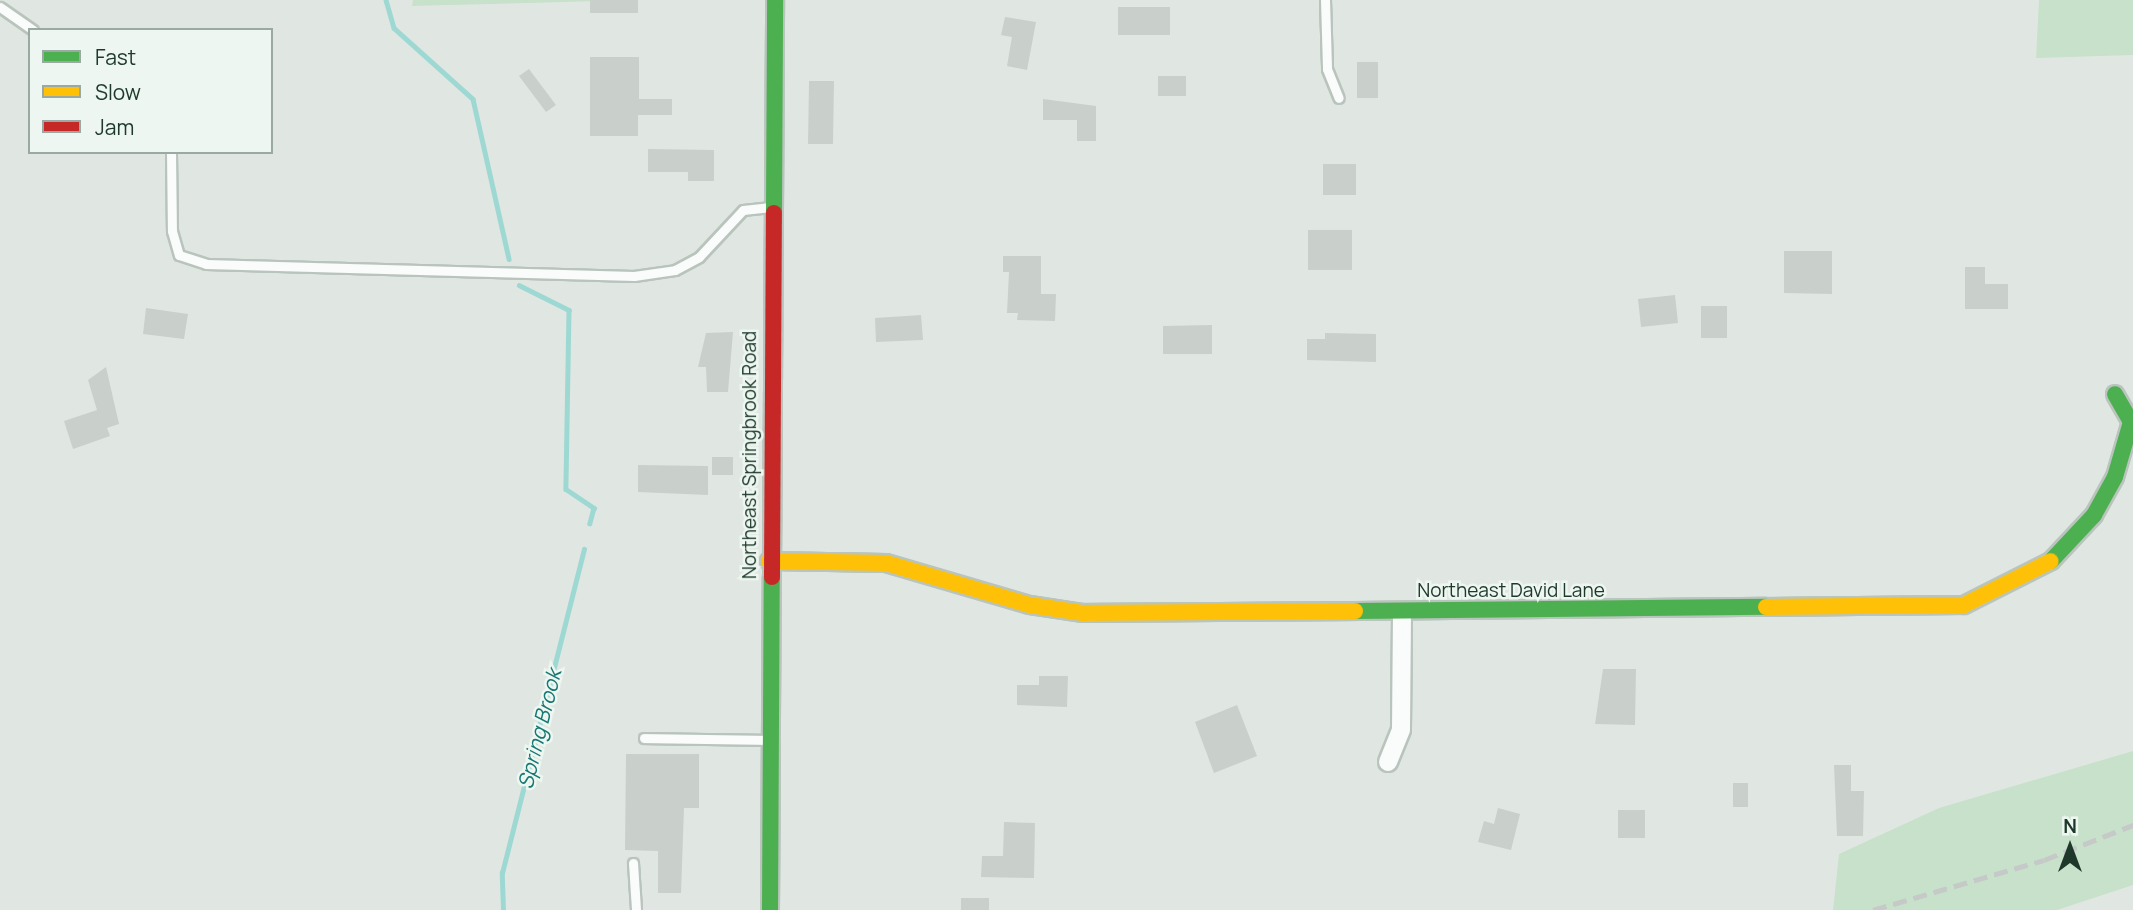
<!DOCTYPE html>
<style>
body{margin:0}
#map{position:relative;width:2133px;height:910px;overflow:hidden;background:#e0e7e2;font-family:Manrope,sans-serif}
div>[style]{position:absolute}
.green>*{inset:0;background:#c8e1ca}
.stream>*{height:4.5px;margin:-2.25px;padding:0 2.25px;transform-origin:2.25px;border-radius:2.25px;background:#9ed8d3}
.building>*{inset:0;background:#c9cfcb}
.roads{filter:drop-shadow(2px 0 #b9c4bd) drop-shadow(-2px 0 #b9c4bd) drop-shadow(0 2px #b9c4bd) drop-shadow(0 -2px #b9c4bd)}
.lane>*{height:9px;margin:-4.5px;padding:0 4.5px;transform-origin:4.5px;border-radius:4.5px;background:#fafbfb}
.street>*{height:18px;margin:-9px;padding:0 9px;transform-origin:9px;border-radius:9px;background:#fafbfb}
.fast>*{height:16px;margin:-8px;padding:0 8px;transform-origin:8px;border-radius:8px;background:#4caf50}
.slow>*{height:16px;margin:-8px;padding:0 8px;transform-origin:8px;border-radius:8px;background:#ffc107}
.jam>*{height:16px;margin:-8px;padding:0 8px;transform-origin:8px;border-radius:8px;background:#c62828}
.rail>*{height:4.5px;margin-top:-2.25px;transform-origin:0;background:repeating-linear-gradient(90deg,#c5c9c7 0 14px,transparent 0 21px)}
span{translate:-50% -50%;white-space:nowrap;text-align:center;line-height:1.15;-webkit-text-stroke:5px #edf6f0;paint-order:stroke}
.street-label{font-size:19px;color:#1e392c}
.water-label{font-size:21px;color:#177772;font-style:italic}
.legend{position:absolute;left:28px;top:28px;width:245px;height:126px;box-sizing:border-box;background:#edf6f0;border:2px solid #9aaaa2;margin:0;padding:9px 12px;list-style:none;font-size:21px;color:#1e392c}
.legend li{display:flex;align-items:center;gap:14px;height:35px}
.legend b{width:35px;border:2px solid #9aaaa2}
.north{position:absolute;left:2035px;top:812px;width:70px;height:70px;-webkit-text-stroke:5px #edf6f0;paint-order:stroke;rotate:0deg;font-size:19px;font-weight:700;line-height:28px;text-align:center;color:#1e392c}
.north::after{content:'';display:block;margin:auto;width:24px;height:32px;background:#1e392c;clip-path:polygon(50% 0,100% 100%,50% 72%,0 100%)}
</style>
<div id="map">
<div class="green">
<div style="clip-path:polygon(413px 0,636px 0,412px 6px)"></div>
<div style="clip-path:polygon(2039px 0,2133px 0,2133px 55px,2036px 58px)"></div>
<div style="clip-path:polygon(2133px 751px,2133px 885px,2057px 910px,1833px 910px,1839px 854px,1939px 808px)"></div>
</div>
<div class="stream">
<div style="left:386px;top:0;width:29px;rotate:74deg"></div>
<div style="left:394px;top:28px;width:106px;rotate:41.9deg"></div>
<div style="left:473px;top:99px;width:164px;rotate:77.3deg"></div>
<div style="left:519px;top:285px;width:56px;rotate:26.6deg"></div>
<div style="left:569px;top:310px;width:179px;rotate:91deg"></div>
<div style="left:566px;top:489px;width:34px;rotate:34deg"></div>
<div style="left:594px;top:508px;width:16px;rotate:105deg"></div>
<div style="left:503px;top:910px;width:37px;rotate:-92deg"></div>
<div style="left:502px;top:873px;width:334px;rotate:-75.8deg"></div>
</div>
<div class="building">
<div style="clip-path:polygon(590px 0,638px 0,638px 13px,590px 13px)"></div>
<div style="clip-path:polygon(1118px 7px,1170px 7px,1170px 35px,1118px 35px)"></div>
<div style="clip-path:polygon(1005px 17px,1036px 22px,1027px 70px,1007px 66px,1012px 37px,1001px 35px)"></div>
<div style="clip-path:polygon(590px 57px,639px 57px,639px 99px,672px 99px,672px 115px,638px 115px,638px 136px,590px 136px)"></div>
<div style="clip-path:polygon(1357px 62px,1378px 62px,1378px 98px,1357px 98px)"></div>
<div style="clip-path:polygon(529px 69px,556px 105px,546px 112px,519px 76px)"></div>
<div style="clip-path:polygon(1158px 76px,1186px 76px,1186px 96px,1158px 96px)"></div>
<div style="clip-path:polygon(809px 81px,834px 81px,833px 144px,808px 144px)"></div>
<div style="clip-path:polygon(1043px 99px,1096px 106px,1096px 141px,1077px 141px,1077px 120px,1043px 120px)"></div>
<div style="clip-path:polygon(648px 149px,714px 150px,714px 181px,688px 181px,688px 172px,648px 172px)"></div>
<div style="clip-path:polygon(1323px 164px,1356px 164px,1356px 195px,1323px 195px)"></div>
<div style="clip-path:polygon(1308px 230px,1352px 230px,1352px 270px,1308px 270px)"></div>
<div style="clip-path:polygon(1784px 251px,1832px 251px,1832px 294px,1784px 293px)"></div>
<div style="clip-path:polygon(1003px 256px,1041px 256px,1041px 294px,1056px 294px,1055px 321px,1017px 320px,1018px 313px,1007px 313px,1009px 272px,1003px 272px)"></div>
<div style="clip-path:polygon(1965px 267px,1985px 267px,1985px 284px,2008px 284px,2008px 309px,1965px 309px)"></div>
<div style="clip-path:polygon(1675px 295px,1678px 323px,1641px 327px,1638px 299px)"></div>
<div style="clip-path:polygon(1701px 306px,1727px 306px,1727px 338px,1701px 338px)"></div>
<div style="clip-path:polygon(146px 308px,188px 314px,184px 339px,143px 334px)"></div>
<div style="clip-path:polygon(921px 315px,923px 340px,876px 342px,875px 318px)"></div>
<div style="clip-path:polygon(1212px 325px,1212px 354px,1163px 354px,1163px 326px)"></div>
<div style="clip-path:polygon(733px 332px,728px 392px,707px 392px,706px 367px,698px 367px,706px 333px)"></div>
<div style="clip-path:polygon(1325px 333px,1376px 334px,1376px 362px,1307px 360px,1307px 339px,1325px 339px)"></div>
<div style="clip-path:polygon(106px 367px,119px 424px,107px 428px,110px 436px,73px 449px,64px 421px,97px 410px,88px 380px)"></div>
<div style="clip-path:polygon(712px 457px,733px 457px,733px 475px,712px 475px)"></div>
<div style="clip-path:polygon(638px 465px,708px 466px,708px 495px,638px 492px)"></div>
<div style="clip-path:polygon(1603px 669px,1636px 669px,1635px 725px,1595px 724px)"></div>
<div style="clip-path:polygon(1039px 676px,1068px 676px,1067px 707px,1017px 705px,1017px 685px,1039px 685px)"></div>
<div style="clip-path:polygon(1237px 705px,1257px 756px,1214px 773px,1195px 722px)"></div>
<div style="clip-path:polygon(626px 754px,699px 754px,699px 808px,684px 808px,681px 893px,658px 893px,658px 851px,625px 850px)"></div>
<div style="clip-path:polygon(1834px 765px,1851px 765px,1851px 791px,1864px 791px,1863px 836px,1837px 836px)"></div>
<div style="clip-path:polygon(1733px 783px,1748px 783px,1748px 807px,1733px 807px)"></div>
<div style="clip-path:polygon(1498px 808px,1520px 814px,1511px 850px,1478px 842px,1484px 821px,1494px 824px)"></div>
<div style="clip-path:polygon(1618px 810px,1645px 810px,1645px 838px,1618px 838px)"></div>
<div style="clip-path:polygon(1004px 822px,1035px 823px,1034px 878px,981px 877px,982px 856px,1003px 856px)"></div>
<div style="clip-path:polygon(961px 898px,989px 898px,989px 910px,961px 910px)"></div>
</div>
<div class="roads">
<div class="lane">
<div style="left:1325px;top:0;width:69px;rotate:88.3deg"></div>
<div style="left:1327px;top:69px;width:31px;rotate:68deg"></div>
<div style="left:0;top:7px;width:40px;rotate:34.9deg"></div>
<div style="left:171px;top:152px;width:79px;rotate:89.3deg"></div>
<div style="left:172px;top:231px;width:25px;rotate:74deg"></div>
<div style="left:179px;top:255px;width:28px;rotate:18deg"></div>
<div style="left:206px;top:264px;width:428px;rotate:1.6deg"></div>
<div style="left:634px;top:276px;width:41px;rotate:-8.3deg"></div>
<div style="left:675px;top:270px;width:27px;rotate:-28deg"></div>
<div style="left:699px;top:257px;width:64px;rotate:-46.9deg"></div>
<div style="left:743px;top:210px;width:28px;rotate:-6deg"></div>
<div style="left:644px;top:738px;width:124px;rotate:0.9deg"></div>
<div style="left:633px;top:863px;width:47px;rotate:86.3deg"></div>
</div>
<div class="street">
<div style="left:1388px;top:762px;width:35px;rotate:-68deg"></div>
<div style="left:1401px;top:729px;width:117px;rotate:-89.5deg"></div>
</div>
<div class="fast">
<div style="left:774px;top:213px;width:213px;rotate:-89.7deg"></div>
<div style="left:2051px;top:561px;width:63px;rotate:-46.9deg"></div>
<div style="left:2094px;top:515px;width:43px;rotate:-61.1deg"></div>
<div style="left:2115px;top:477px;width:57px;rotate:-73.8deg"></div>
<div style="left:2131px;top:422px;width:32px;rotate:-120deg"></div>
<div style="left:1355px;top:611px;width:411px;rotate:-0.6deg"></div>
<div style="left:770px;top:910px;width:333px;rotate:-89.7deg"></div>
</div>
<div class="slow">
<div style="left:769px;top:561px;width:117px;rotate:1deg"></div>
<div style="left:886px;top:563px;width:150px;rotate:16.3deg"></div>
<div style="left:1030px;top:605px;width:54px;rotate:8.6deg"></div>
<div style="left:1083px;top:613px;width:272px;rotate:-0.4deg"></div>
<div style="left:1766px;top:607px;width:198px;rotate:-0.6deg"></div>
<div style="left:1964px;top:605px;width:97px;rotate:-26.8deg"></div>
</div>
<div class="jam">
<div style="left:772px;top:577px;width:364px;rotate:-89.7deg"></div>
</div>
</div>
<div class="rail">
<div style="left:1873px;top:910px;width:178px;rotate:-16.3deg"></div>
<div style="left:2044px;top:860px;width:96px;rotate:-21.5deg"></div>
</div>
<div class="street-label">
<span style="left:750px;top:455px;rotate:-90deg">Northeast Springbrook Road</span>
<span style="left:1511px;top:591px">Northeast David Lane</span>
</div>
<div class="water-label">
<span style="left:539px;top:729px;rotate:-76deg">Spring Brook</span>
</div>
<ul class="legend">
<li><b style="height:9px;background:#4caf50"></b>Fast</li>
<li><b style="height:9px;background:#ffc107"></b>Slow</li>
<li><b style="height:9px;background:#c62828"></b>Jam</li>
</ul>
<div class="north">N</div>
</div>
